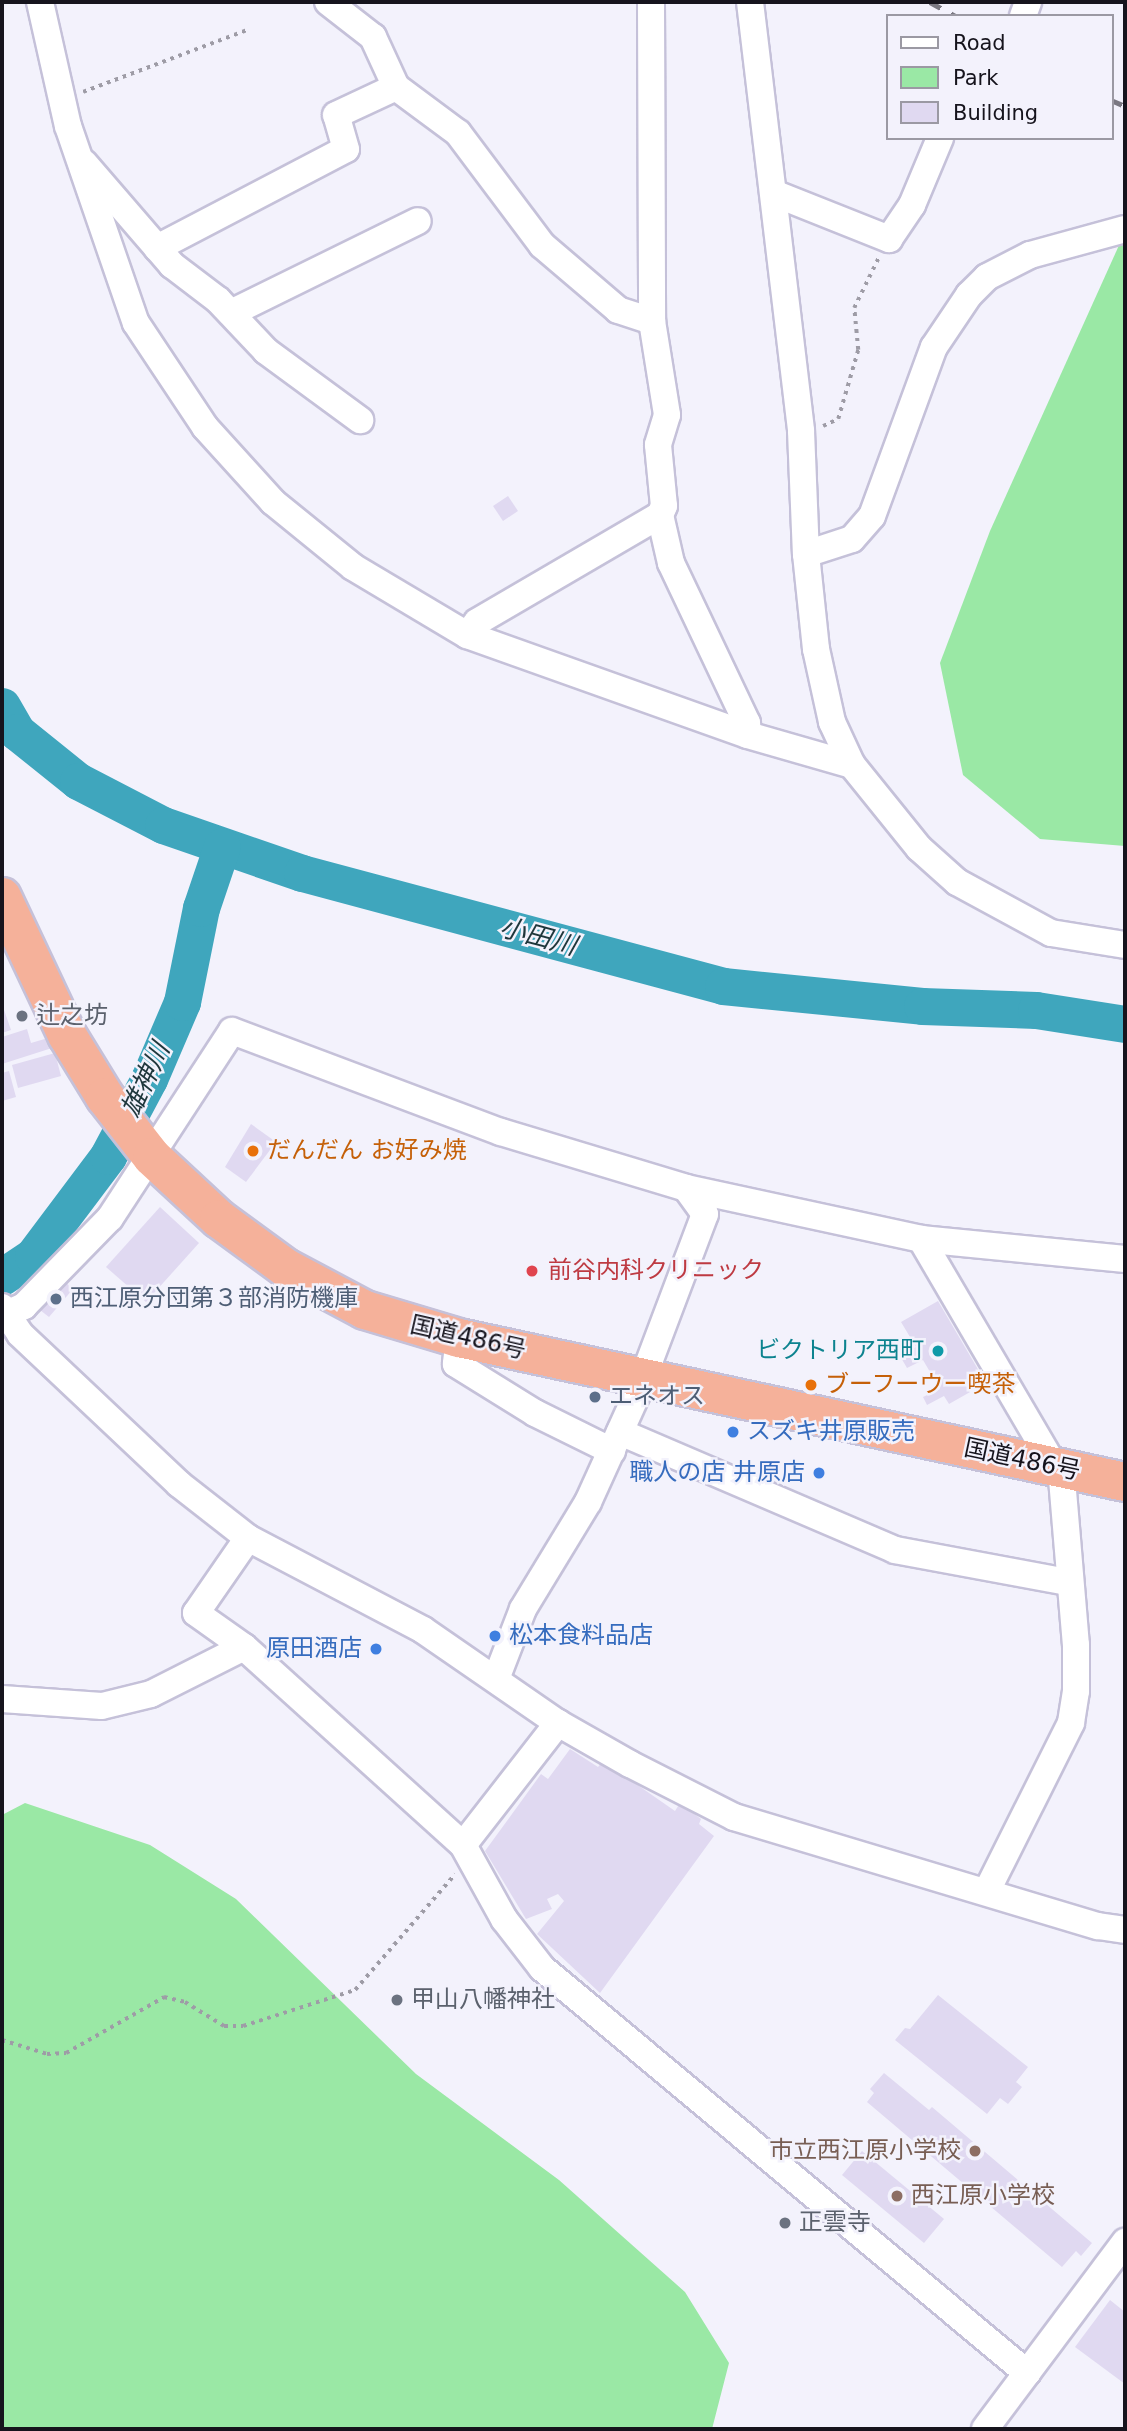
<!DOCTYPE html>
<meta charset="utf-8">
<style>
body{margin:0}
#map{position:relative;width:1127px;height:2431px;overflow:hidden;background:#f3f2fc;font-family:"DejaVu Sans","Noto Sans JP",sans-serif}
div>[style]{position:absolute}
.green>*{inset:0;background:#9ae8a5}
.river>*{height:37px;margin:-18.5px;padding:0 18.5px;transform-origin:18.5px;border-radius:18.5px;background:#3fa6bd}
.building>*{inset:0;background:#e0d9f1}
.path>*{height:3.5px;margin-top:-1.75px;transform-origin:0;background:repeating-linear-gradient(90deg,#9e9ca6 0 3.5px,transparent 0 8.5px)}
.roads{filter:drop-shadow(2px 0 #c5c1d9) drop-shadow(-2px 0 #c5c1d9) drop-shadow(0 2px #c5c1d9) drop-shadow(0 -2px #c5c1d9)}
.minor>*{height:26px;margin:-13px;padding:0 13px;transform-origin:13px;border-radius:13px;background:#fff}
.highway>*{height:38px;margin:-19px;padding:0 19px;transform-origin:19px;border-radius:19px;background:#f5b19a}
.rail>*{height:5px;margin-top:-2.5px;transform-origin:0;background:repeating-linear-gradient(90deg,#7a7882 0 12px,transparent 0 24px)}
.dots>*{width:19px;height:19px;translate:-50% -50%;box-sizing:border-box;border:4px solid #f3f2fc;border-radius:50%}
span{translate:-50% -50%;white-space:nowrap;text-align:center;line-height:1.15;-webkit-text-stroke:5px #f3f2fc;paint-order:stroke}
.worship-label{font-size:24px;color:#5b616d}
.left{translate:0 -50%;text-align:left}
.food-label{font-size:24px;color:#c56008}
.health-label{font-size:24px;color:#be3a42}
.service-label{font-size:24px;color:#4e5e75}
.street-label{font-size:24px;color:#16141d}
.culture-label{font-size:24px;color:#0d838f}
.right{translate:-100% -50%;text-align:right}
.shop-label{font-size:24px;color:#366cbe}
.education-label{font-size:24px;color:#785e54}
.water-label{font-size:26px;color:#1f373c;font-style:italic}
.frame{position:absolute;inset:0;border:4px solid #16141d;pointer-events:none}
.legend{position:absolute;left:886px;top:14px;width:228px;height:126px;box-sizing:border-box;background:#f3f2fc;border:2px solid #9b99a3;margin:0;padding:9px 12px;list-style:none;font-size:21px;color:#16141d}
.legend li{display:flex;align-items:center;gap:14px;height:35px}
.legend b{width:35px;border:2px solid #9b99a3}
</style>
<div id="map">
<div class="green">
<div style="clip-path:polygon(1125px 232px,1125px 846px,1040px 839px,963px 775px,940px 663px,990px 531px)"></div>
<div style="clip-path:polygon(25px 1803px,150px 1845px,236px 1899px,416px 2074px,559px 2180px,685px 2292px,729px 2363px,712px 2429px,2px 2429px,2px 1815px)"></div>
</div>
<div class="river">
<div style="left:2px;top:706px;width:30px;rotate:60deg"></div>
<div style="left:17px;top:732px;width:78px;rotate:38.8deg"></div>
<div style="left:78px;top:781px;width:96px;rotate:27.4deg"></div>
<div style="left:163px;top:825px;width:147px;rotate:19.1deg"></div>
<div style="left:302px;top:873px;width:436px;rotate:15deg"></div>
<div style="left:723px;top:986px;width:200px;rotate:5.7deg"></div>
<div style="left:922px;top:1006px;width:114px;rotate:2deg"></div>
<div style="left:1036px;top:1010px;width:90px;rotate:8.9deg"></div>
<div style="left:2px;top:1277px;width:37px;rotate:-34deg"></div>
<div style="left:33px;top:1256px;width:125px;rotate:-53.1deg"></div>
<div style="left:108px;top:1156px;width:87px;rotate:-62deg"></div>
<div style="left:149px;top:1079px;width:84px;rotate:-66.8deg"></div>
<div style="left:182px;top:1002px;width:96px;rotate:-78.6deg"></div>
<div style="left:201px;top:908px;width:65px;rotate:-71.3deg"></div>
</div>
<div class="building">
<div style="clip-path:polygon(508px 496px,518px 511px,503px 521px,493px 506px)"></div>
<div style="clip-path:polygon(2px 1004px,11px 1030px,2px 1033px)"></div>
<div style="clip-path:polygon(27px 1029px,31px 1043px,48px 1038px,52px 1048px,2px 1064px,2px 1037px)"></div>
<div style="clip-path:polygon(55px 1053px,61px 1076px,18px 1088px,12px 1065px)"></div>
<div style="clip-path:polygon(9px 1071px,16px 1097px,2px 1101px,2px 1073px)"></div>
<div style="clip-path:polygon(251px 1124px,276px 1142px,246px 1182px,225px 1167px)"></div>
<div style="clip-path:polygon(160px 1207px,199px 1243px,146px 1302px,106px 1267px)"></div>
<div style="clip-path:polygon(64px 1281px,73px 1289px,49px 1317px,40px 1310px)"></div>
<div style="clip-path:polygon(938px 1301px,986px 1383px,949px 1404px,944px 1396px,927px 1405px,923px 1397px,940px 1389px,923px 1360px,907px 1368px,900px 1356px,916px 1347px,901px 1322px)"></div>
<div style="clip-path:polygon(570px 1749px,598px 1767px,603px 1761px,675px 1811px,680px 1803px,701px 1819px,699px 1824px,714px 1836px,600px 1993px,537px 1934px,564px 1901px,558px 1894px,547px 1899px,552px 1909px,526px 1919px,485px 1851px,541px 1774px,548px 1779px)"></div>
<div style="clip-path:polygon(938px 1995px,1028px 2067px,1016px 2082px,1022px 2087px,1008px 2104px,1000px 2098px,987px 2114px,895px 2040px,905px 2028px,910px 2029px)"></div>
<div style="clip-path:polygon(884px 2073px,929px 2110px,932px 2107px,1092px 2243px,1081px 2256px,1076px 2251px,1062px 2267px,867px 2102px,874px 2093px,870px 2089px)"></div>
<div style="clip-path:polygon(862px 2151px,944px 2219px,924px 2243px,842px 2175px)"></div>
<div style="clip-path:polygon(1110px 2300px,1125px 2312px,1125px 2384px,1075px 2347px)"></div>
</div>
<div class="path">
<div style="left:83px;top:92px;width:175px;rotate:-20.7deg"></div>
<div style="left:823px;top:426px;width:17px;rotate:-25deg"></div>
<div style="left:838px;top:419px;width:72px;rotate:-73.8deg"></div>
<div style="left:858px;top:350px;width:42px;rotate:-95.4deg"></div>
<div style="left:854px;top:308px;width:55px;rotate:-63.9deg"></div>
<div style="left:2px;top:2040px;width:47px;rotate:17.3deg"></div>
<div style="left:47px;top:2054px;width:19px;rotate:-3deg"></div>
<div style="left:66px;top:2053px;width:113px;rotate:-29.7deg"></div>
<div style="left:164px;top:1997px;width:22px;rotate:13deg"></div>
<div style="left:185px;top:2002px;width:46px;rotate:31.6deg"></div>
<div style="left:224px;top:2026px;width:19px"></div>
<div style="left:243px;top:2026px;width:118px;rotate:-17.8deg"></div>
<div style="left:355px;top:1990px;width:153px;rotate:-49.2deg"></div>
</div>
<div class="roads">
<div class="minor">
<div style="left:40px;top:2px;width:127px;rotate:77.3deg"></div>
<div style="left:68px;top:126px;width:208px;rotate:71deg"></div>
<div style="left:136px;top:323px;width:125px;rotate:56.4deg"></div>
<div style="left:205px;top:427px;width:101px;rotate:47.8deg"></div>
<div style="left:273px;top:502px;width:103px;rotate:39.1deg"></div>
<div style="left:353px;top:567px;width:133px;rotate:30.8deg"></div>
<div style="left:467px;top:635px;width:298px;rotate:19.6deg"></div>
<div style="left:748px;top:735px;width:108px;rotate:16.1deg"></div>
<div style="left:328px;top:2px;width:57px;rotate:37.9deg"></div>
<div style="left:373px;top:37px;width:55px;rotate:65.3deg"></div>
<div style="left:396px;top:87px;width:77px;rotate:36.6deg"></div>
<div style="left:458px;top:133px;width:140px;rotate:53.1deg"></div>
<div style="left:542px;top:245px;width:100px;rotate:40.5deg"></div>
<div style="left:618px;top:310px;width:36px;rotate:18deg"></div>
<div style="left:651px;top:2px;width:319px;rotate:89.8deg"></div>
<div style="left:652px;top:321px;width:95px;rotate:80.9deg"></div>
<div style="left:667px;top:415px;width:31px;rotate:107deg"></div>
<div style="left:658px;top:445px;width:61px;rotate:84.4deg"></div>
<div style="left:664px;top:506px;width:10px;rotate:114deg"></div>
<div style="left:660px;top:515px;width:49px;rotate:77.1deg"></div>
<div style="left:671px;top:563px;width:177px;rotate:64.6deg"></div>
<div style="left:747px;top:723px;width:12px;rotate:85deg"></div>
<div style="left:750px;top:2px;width:432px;rotate:83.2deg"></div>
<div style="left:801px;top:431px;width:123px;rotate:87.7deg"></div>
<div style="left:806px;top:554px;width:96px;rotate:84deg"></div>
<div style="left:816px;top:649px;width:75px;rotate:77.6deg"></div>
<div style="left:832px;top:722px;width:47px;rotate:65.1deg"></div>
<div style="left:852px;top:765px;width:107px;rotate:51.1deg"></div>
<div style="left:919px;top:848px;width:51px;rotate:41.8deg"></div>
<div style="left:957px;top:882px;width:107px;rotate:28.5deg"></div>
<div style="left:1051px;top:933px;width:75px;rotate:9.2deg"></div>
<div style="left:1023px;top:16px;width:15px;rotate:-70deg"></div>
<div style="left:84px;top:163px;width:135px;rotate:49.2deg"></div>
<div style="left:172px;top:265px;width:58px;rotate:37.3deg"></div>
<div style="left:218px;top:300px;width:70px;rotate:46.7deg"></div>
<div style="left:266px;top:351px;width:117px;rotate:36.3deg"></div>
<div style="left:776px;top:194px;width:122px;rotate:21.7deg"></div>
<div style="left:889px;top:239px;width:41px;rotate:-55.9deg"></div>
<div style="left:912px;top:205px;width:73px;rotate:-67.3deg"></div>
<div style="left:157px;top:248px;width:213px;rotate:-27.6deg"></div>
<div style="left:346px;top:149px;width:35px;rotate:-106deg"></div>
<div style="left:336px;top:115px;width:66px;rotate:-25deg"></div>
<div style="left:231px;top:313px;width:208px;rotate:-26.2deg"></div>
<div style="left:806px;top:554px;width:48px;rotate:-18.1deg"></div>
<div style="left:852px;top:539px;width:30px;rotate:-49deg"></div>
<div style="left:872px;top:516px;width:180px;rotate:-69.9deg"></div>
<div style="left:934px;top:347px;width:63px;rotate:-56.1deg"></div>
<div style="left:969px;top:295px;width:25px;rotate:-45deg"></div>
<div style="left:987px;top:277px;width:48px;rotate:-27.1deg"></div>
<div style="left:1030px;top:255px;width:98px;rotate:-15.3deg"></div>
<div style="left:467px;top:635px;width:16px;rotate:-52deg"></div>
<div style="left:477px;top:622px;width:212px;rotate:-30.3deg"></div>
<div style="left:921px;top:1239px;width:278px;rotate:59.6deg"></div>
<div style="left:1062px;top:1479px;width:167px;rotate:85.2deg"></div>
<div style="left:1076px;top:1645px;width:46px;rotate:90deg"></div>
<div style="left:1076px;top:1691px;width:32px;rotate:99deg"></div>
<div style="left:1071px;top:1723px;width:188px;rotate:116.6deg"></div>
<div style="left:2px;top:1307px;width:32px;rotate:56deg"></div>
<div style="left:20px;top:1334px;width:219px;rotate:43.3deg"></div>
<div style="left:179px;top:1484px;width:88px;rotate:38deg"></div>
<div style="left:248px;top:1538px;width:198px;rotate:27.7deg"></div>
<div style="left:423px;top:1630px;width:164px;rotate:34.6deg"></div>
<div style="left:558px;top:1723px;width:83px;rotate:29.7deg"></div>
<div style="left:630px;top:1764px;width:117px;rotate:27deg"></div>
<div style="left:734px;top:1817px;width:380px;rotate:16.7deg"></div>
<div style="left:1098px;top:1926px;width:27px;rotate:8deg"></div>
<div style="left:2px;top:1316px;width:24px;rotate:-24deg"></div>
<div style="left:24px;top:1306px;width:123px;rotate:-45.7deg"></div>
<div style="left:110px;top:1218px;width:223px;rotate:-56.9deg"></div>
<div style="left:232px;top:1031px;width:287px;rotate:20.6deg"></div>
<div style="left:501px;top:1132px;width:193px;rotate:16.8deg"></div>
<div style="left:686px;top:1188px;width:240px;rotate:12.2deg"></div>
<div style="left:921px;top:1239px;width:205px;rotate:5.6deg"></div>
<div style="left:459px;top:1338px;width:26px;rotate:97deg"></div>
<div style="left:456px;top:1364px;width:93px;rotate:31.8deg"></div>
<div style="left:535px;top:1413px;width:86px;rotate:26.3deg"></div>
<div style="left:620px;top:1432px;width:299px;rotate:23.2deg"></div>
<div style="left:895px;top:1550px;width:176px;rotate:10.5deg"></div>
<div style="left:248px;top:1538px;width:91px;rotate:124.7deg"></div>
<div style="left:196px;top:1613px;width:59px;rotate:35.3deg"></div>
<div style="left:244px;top:1647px;width:295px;rotate:42.1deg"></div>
<div style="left:463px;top:1845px;width:85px;rotate:61deg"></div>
<div style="left:504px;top:1919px;width:62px;rotate:52.2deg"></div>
<div style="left:542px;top:1968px;width:632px;rotate:39.86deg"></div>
<div style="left:496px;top:1679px;width:75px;rotate:-68.9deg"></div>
<div style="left:523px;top:1609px;width:125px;rotate:-58.7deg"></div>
<div style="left:588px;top:1502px;width:119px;rotate:-65.6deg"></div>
<div style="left:637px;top:1394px;width:192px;rotate:-69.3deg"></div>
<div style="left:705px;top:1214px;width:32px;rotate:-126deg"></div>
<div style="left:2px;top:1699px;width:100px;rotate:4deg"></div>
<div style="left:102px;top:1706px;width:50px;rotate:-13.8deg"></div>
<div style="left:151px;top:1694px;width:104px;rotate:-26.8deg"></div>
<div style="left:463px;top:1845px;width:155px;rotate:-52.1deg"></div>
<div style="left:985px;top:2429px;width:234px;rotate:-53.2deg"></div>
</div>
<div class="highway">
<div style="left:2px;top:897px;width:153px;rotate:64.8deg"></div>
<div style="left:67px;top:1035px;width:73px;rotate:58.5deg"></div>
<div style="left:105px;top:1097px;width:76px;rotate:51.9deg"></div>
<div style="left:152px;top:1157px;width:91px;rotate:42.8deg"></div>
<div style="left:219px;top:1219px;width:83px;rotate:36.2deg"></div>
<div style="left:286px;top:1268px;width:89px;rotate:28deg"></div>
<div style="left:365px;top:1310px;width:98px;rotate:16.6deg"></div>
<div style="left:459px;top:1338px;width:681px;rotate:12.2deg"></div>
</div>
</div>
<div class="rail">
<div style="left:930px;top:2px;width:29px;rotate:29deg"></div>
<div style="left:1111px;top:100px;width:15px;rotate:23deg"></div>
</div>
<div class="dots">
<div style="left:22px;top:1016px;background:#6b7280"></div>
<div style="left:253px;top:1151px;background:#e8710a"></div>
<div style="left:532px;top:1271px;background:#e0444e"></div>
<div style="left:56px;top:1299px;background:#5c6f8a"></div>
<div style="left:938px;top:1351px;background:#0f9aa8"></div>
<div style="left:811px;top:1385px;background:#e8710a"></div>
<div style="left:595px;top:1397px;background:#5c6f8a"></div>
<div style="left:733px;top:1432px;background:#3f7fe0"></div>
<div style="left:819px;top:1473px;background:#3f7fe0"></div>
<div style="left:495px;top:1636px;background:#3f7fe0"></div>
<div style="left:376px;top:1649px;background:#3f7fe0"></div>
<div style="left:397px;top:2000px;background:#6b7280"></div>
<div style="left:975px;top:2151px;background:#8d6e63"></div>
<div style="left:897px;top:2196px;background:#8d6e63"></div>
<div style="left:785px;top:2223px;background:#6b7280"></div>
</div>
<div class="worship-label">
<span class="left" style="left:36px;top:1016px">辻之坊</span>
<span class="left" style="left:411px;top:2000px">甲山八幡神社</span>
<span class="left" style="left:799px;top:2223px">正雲寺</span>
</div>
<div class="food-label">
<span class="left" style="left:267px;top:1151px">だんだん お好み焼</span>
<span class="left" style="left:825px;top:1385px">ブーフーウー喫茶</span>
</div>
<div class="health-label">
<span class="left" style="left:548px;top:1271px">前谷内科クリニック</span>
</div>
<div class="service-label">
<span class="left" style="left:70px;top:1299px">西江原分団第３部消防機庫</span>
<span class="left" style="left:609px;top:1397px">エネオス</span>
</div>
<div class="street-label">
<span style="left:468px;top:1338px;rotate:13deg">国道486号</span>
<span style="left:1022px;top:1460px;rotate:12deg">国道486号</span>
</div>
<div class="culture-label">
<span class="right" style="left:924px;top:1351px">ビクトリア西町</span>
</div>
<div class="shop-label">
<span class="left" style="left:747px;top:1432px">スズキ井原販売</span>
<span class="right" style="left:805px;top:1473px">職人の店 井原店</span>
<span class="left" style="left:509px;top:1636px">松本食料品店</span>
<span class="right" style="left:362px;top:1649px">原田酒店</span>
</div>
<div class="education-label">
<span class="right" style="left:961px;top:2151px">市立西江原小学校</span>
<span class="left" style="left:911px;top:2196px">西江原小学校</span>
</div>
<div class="water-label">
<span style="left:538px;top:937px;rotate:15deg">小田川</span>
<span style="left:146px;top:1080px;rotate:-65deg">雄神川</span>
</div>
<div class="frame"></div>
<ul class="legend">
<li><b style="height:9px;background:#fff"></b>Road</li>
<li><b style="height:19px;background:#9ae8a5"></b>Park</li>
<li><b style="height:19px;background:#e0d9f1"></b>Building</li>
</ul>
</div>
